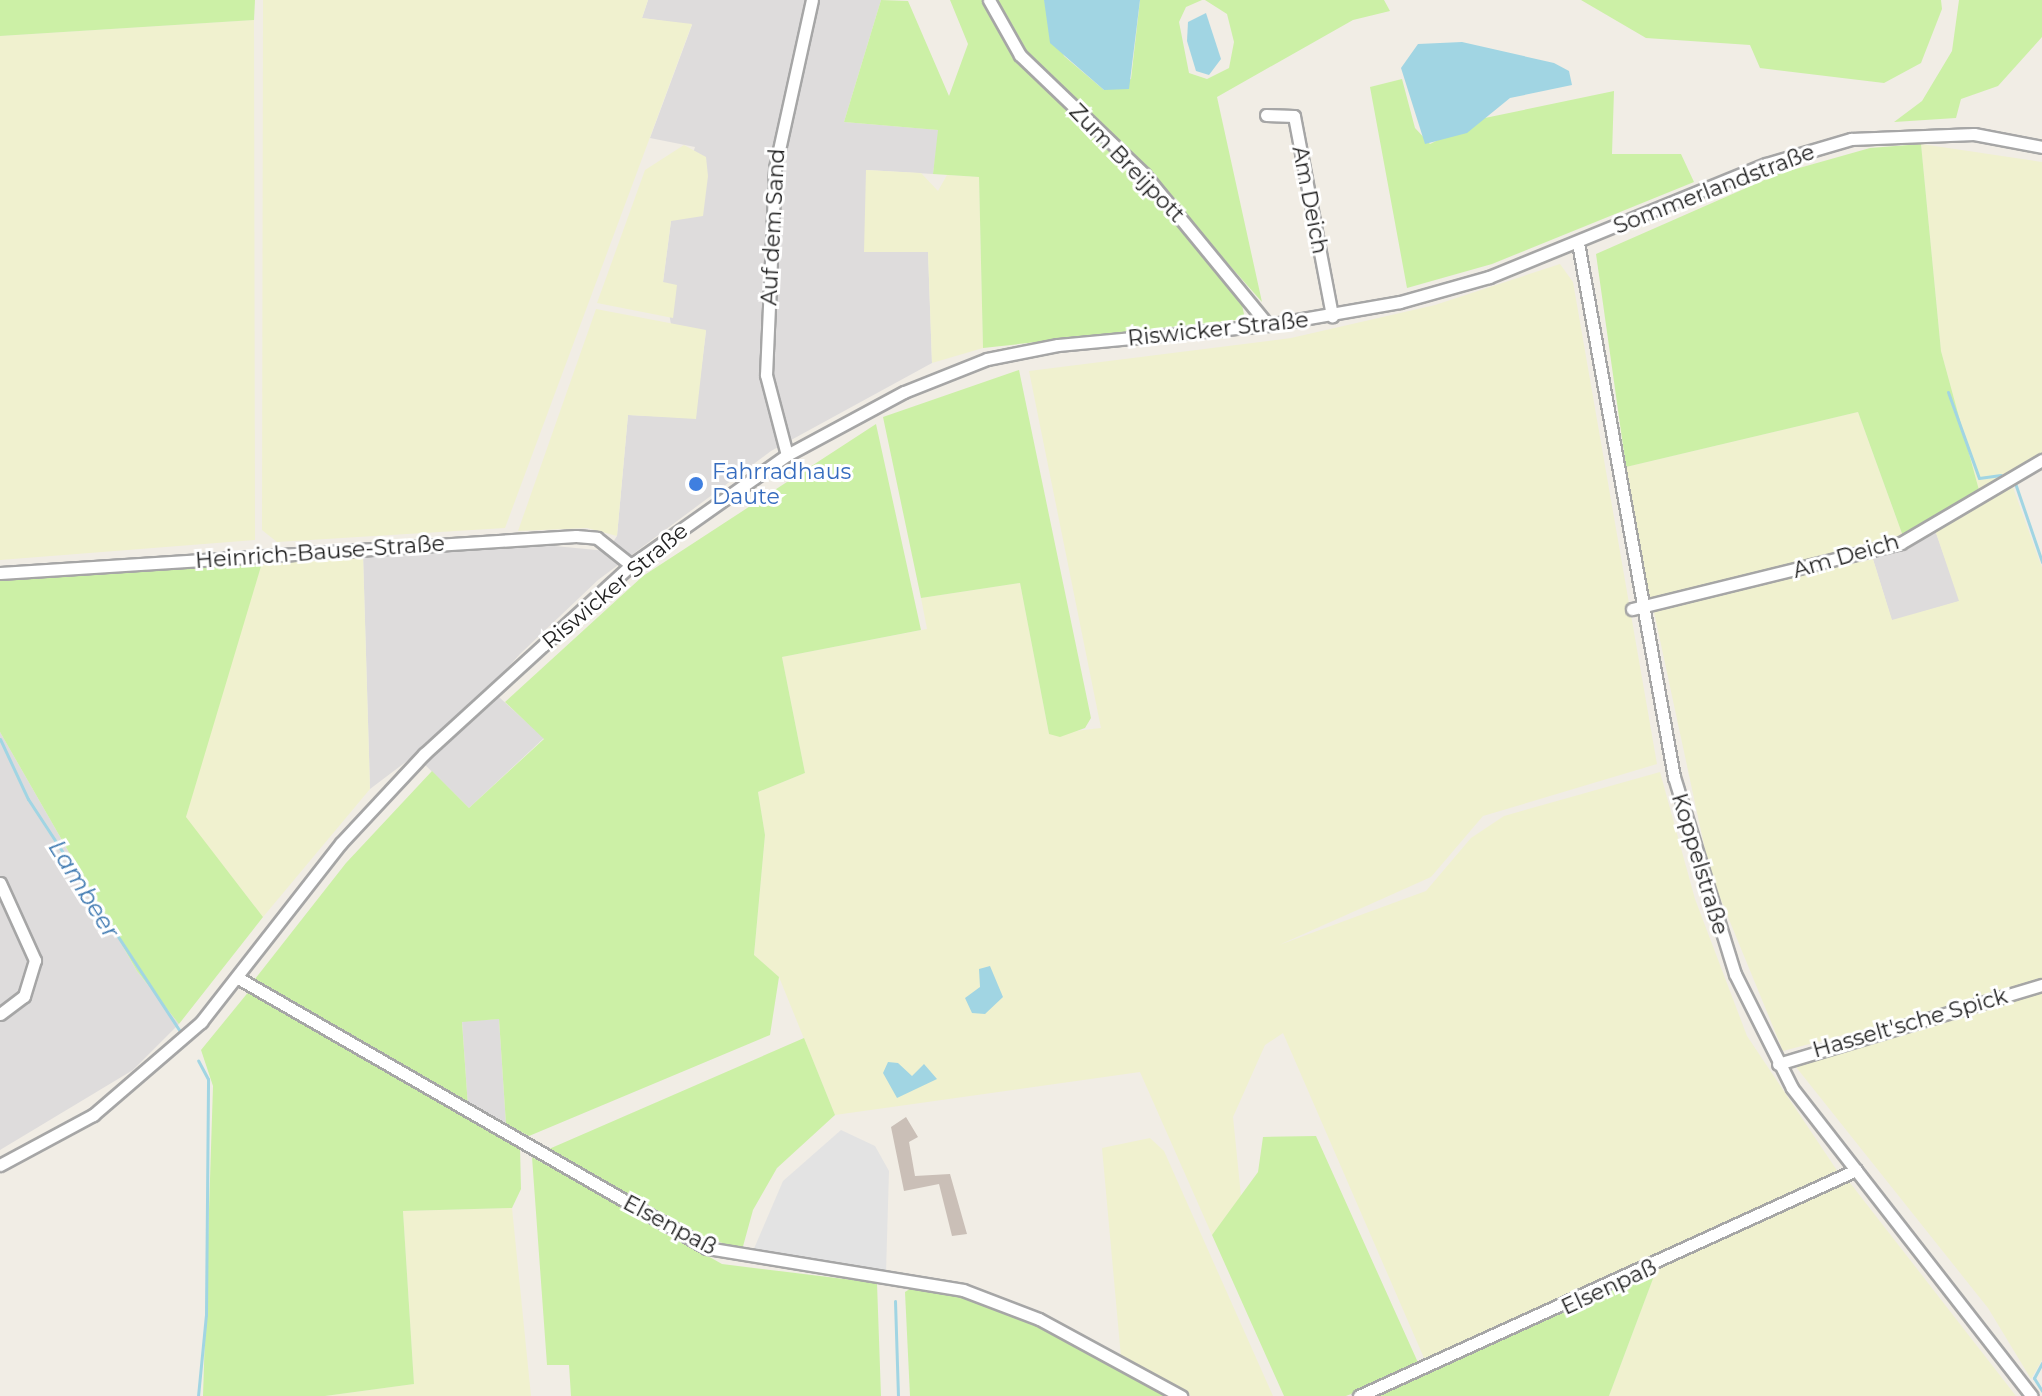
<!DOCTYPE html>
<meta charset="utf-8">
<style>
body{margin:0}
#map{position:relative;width:2042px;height:1396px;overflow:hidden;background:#f1ede5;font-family:Montserrat,sans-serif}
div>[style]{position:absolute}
.residential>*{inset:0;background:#dedcdc}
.farmland>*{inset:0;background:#f0f1cf}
.grass>*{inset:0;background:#ccf0a6}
.parking>*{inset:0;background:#e3e3e3}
.water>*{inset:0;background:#a1d5e3}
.stream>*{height:3px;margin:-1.5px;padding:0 1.5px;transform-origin:1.5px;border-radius:1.5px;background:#a1d5e3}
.building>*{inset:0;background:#cabfb7}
.roads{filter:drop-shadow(2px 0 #a6a6a6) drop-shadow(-2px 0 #a6a6a6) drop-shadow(0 2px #a6a6a6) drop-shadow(0 -2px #a6a6a6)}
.minor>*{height:11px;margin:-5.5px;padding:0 5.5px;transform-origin:5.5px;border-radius:5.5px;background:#fff}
.dots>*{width:22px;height:22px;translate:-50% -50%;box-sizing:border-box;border:4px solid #fff;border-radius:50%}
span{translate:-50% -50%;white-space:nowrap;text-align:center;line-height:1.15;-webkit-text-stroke:6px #fff;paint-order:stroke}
.street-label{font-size:22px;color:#1f1f1f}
.shop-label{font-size:22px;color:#366cbe}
.left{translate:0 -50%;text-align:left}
.water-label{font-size:24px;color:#407ab1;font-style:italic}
</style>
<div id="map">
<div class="residential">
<div style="clip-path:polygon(648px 0,881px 0,844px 122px,939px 130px,933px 174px,867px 170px,928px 251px,932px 363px,771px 451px,598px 580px,520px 654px,489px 688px,544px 738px,469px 808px,415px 755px,370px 789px,363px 555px,544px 545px,607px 551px,617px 536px,628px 415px,695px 418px,706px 331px,671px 324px,663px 282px,671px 221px,695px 147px,650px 138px,692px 25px,642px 18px)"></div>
<div style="clip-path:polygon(1934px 527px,1960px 601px,1892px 621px,1872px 556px)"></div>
<div style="clip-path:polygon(0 732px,137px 971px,179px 1024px,133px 1070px,0 1150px)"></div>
<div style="clip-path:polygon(499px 1019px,506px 1124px,468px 1107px,462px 1021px)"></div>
</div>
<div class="farmland">
<div style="clip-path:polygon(263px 0,648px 0,642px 18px,692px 24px,505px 528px,277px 542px,262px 530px)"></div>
<div style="clip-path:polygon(254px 20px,255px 540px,0 560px,0 36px)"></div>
<div style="clip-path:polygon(1921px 144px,2042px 162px,2042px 457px,1979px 490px,1941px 351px)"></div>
<div style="clip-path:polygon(684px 145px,706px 157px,708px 176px,703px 216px,671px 221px,663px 282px,677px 285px,673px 318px,597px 303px,645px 170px)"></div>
<div style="clip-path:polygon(866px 170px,921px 173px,938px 191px,947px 175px,979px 177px,983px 348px,932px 363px,928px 252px,864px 252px)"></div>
<div style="clip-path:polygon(1560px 264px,1573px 282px,1657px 764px,1483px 816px,1431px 877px,1279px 945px,1426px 891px,1471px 838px,1504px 816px,1660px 772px,1695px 899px,1747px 1036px,1838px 1172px,1455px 1352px,1424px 1358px,1283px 1033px,1265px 1045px,1233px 1117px,1241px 1196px,1212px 1235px,1140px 1072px,835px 1115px,779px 977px,754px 956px,765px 835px,758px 792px,805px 773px,782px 657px,927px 629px,921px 598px,1020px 583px,1049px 734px,1101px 728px,1029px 371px,1291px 338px,1435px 305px)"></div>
<div style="clip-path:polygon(596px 309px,706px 330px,696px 419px,628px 415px,617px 536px,587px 528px,518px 531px)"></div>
<div style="clip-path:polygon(1858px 412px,1904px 539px,1648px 598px,1626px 467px)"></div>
<div style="clip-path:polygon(2010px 479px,2042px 568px,2042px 982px,1783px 1051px,1710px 873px,1654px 612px,1872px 556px,1892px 620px,1959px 601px,1934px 527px)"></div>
<div style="clip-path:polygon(363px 555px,370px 789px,263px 917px,186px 818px,191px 788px,262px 563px)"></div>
<div style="clip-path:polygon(2042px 988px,2042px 1360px,2031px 1379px,1988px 1308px,1796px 1067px,1800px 1060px)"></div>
<div style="clip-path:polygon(1150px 1138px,1164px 1151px,1273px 1396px,1191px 1396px,1121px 1357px,1102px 1148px)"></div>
<div style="clip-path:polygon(1847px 1179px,2016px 1396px,1609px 1396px,1657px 1268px)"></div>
<div style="clip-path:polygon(512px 1208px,531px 1396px,325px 1396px,414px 1384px,403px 1211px)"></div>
</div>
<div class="grass">
<div style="clip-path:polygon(0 0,255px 0,254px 20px,0 36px)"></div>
<div style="clip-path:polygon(881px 0,908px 1px,949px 96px,968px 44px,950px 0,985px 0,1021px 63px,1140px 174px,1241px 300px,1245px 319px,983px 348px,979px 177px,933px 174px,938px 130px,844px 122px)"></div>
<div style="clip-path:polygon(997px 0,1044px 0,1064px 56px,1104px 90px,1131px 79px,1140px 0,1202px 0,1186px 7px,1179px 22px,1189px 73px,1207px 79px,1229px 68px,1234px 42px,1227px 14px,1205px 0,1384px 0,1390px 11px,1353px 20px,1217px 97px,1262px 302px,1116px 137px,1023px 49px)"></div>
<div style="clip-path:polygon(1581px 0,1941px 0,1942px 9px,1921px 63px,1884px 83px,1760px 68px,1750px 45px,1646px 38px)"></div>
<div style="clip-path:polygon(1959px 0,2042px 0,2042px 37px,1998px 86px,1961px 99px,1956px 118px,1894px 122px,1922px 101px,1952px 51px)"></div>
<div style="clip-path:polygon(1402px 79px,1415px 128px,1430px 144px,1480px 119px,1614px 91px,1612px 154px,1681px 154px,1694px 182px,1492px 264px,1407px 288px,1370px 87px)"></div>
<div style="clip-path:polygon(1921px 144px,1941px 351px,1979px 490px,1904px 539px,1858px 412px,1626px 467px,1596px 254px,1778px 174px,1870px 148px)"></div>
<div style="clip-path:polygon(1019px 370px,1091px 718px,1085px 728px,1060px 737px,1049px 734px,1020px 583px,921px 598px,883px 417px)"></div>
<div style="clip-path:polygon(876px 424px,921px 630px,782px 657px,805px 773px,758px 792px,765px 835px,754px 955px,779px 977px,770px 1035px,529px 1136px,506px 1124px,499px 1019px,462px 1022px,468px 1107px,255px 979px,346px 863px,432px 771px,469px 808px,544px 739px,505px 702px,643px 576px)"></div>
<div style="clip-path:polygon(262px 563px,186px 817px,263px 917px,179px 1024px,137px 971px,0 732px,0 581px)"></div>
<div style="clip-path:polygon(250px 990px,520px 1147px,521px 1189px,512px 1208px,403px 1211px,414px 1384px,325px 1396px,203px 1396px,213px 1086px,201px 1050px)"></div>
<div style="clip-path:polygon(804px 1038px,835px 1115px,777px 1168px,753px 1210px,742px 1250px,686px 1230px,549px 1149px)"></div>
<div style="clip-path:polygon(1316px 1136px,1420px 1367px,1346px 1396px,1284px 1396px,1212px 1235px,1258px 1172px,1263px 1137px)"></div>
<div style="clip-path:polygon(532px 1157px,722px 1264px,877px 1283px,881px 1396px,571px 1396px,569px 1365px,547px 1365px)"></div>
<div style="clip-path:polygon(1657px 1268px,1609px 1396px,1371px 1396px,1455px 1361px)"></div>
<div style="clip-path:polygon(913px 1287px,1000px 1306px,1168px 1396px,910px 1396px,905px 1292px)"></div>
</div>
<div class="parking">
<div style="clip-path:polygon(841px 1130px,875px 1146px,889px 1171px,886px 1273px,753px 1251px,783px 1181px)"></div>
</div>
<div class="water">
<div style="clip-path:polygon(1044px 0,1140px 0,1129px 89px,1104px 90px,1050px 43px)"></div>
<div style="clip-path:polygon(1206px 13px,1221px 59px,1209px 75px,1196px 71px,1187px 41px,1188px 22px)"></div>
<div style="clip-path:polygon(1462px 42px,1554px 63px,1569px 71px,1572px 85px,1510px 98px,1467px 133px,1425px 144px,1401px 68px,1418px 44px)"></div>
<div style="clip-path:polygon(990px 966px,1003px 997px,985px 1014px,972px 1013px,965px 998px,980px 987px,979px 969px)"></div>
<div style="clip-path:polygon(898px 1063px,912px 1076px,924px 1064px,937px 1079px,897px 1098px,883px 1073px,888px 1062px)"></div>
</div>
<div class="stream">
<div style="left:1948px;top:392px;width:91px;rotate:70.2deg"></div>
<div style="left:1979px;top:478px;width:22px;rotate:-8deg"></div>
<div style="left:2014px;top:480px;width:87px;rotate:71.1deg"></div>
<div style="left:0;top:739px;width:66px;rotate:65deg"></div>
<div style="left:28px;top:799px;width:277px;rotate:56.8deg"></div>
<div style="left:895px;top:1301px;width:95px;rotate:88.2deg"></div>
<div style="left:2042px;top:1363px;width:17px;rotate:118deg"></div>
<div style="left:2034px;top:1378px;width:15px;rotate:58deg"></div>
<div style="left:198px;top:1396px;width:81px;rotate:-84.4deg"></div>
<div style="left:206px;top:1315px;width:236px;rotate:-89.5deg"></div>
<div style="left:208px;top:1079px;width:21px;rotate:-118deg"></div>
</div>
<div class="building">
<div style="clip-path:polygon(906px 1117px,918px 1137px,909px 1142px,915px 1176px,950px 1174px,967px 1234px,952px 1236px,939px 1184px,904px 1191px,891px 1127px)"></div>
</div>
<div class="roads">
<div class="minor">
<div style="left:989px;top:0;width:63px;rotate:60.6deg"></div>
<div style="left:1020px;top:55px;width:172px;rotate:43.8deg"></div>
<div style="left:1144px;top:174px;width:195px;rotate:50.6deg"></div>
<div style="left:1266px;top:115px;width:28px;rotate:2deg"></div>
<div style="left:1294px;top:116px;width:204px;rotate:79.2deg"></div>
<div style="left:1578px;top:243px;width:543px;rotate:79.81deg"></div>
<div style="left:1674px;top:777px;width:206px;rotate:72.8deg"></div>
<div style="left:1735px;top:974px;width:127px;rotate:63.4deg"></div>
<div style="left:1792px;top:1088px;width:390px;rotate:52.1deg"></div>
<div style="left:787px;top:455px;width:83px;rotate:-104.7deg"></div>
<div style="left:766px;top:375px;width:207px;rotate:-87.5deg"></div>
<div style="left:775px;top:168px;width:172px;rotate:-77.6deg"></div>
<div style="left:0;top:573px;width:577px;rotate:-3.68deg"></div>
<div style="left:576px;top:536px;width:21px;rotate:5deg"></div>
<div style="left:597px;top:538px;width:43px;rotate:38.5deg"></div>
<div style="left:1632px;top:609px;width:277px;rotate:-13.8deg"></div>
<div style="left:1901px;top:543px;width:164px;rotate:-30.5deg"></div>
<div style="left:0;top:883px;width:85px;rotate:65.6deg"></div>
<div style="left:35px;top:960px;width:38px;rotate:107deg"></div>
<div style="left:24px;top:996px;width:30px;rotate:143deg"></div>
<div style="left:238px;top:978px;width:541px;rotate:29.93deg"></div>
<div style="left:707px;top:1248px;width:259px;rotate:9.3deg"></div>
<div style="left:963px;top:1290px;width:81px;rotate:20.9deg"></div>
<div style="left:1039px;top:1319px;width:162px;rotate:28.5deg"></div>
<div style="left:1778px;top:1064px;width:276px;rotate:-16.7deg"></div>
<div style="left:0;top:1165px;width:106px;rotate:-28.3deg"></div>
<div style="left:93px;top:1115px;width:143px;rotate:-40.7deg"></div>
<div style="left:201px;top:1022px;width:227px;rotate:-52deg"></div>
<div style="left:341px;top:843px;width:122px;rotate:-47deg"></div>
<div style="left:424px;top:754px;width:280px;rotate:-42.4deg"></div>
<div style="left:631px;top:565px;width:191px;rotate:-35.2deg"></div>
<div style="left:787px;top:455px;width:133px;rotate:-28.3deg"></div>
<div style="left:904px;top:392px;width:89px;rotate:-21.7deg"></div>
<div style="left:987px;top:359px;width:72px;rotate:-11.2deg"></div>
<div style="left:1058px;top:345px;width:211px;rotate:-5.4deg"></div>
<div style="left:1268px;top:325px;width:134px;rotate:-9.9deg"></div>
<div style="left:1400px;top:302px;width:92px;rotate:-15.7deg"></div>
<div style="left:1489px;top:277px;width:299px;rotate:-22.2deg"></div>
<div style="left:1766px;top:164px;width:89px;rotate:-16.4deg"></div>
<div style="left:1851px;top:139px;width:123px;rotate:-2.3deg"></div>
<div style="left:1974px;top:134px;width:69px;rotate:10.8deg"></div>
<div style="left:1359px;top:1396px;width:546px;rotate:-24.45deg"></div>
</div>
</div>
<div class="dots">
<div style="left:696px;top:484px;background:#3f7fe0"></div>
</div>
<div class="street-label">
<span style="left:1127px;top:163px;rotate:46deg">Zum Breijpott</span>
<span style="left:1714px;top:189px;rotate:-21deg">Sommerlandstraße</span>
<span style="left:1310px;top:200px;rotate:79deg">Am Deich</span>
<span style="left:773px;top:227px;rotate:-87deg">Auf dem Sand</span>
<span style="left:1218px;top:329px;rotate:-6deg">Riswicker Straße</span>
<span style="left:320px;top:552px;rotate:-4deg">Heinrich-Bause-Straße</span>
<span style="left:1846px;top:556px;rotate:-16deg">Am Deich</span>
<span style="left:615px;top:586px;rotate:-40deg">Riswicker Straße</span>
<span style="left:1700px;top:864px;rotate:73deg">Koppelstraße</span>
<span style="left:1910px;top:1023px;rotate:-16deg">Hasselt'sche Spick</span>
<span style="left:670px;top:1225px;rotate:28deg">Elsenpaß</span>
<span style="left:1609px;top:1287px;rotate:-25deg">Elsenpaß</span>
</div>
<div class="shop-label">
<span class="left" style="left:712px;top:484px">Fahrradhaus<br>Daute</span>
</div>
<div class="water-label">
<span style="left:84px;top:889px;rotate:58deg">Lambeer</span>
</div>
</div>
